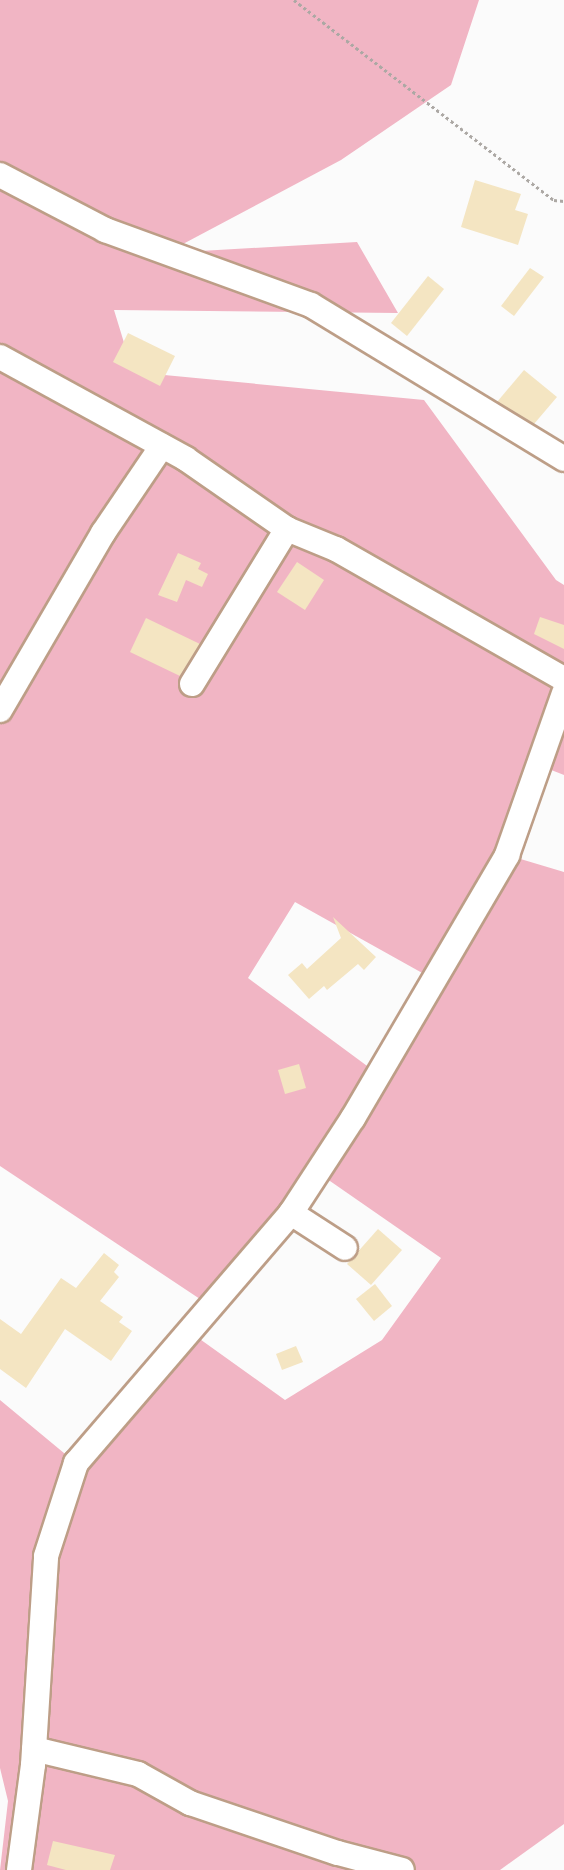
<!DOCTYPE html>
<style>
body{margin:0}
#map{position:relative;width:564px;height:1870px;overflow:hidden;background:#fbfbfb;font-family:Bitter,serif}
div>[style]{position:absolute}
.green>*{inset:0;background:#f1b5c4}
.building>*{inset:0;background:#f4e5c2}
.path>*{height:3px;margin-top:-1.5px;transform-origin:0;background:repeating-linear-gradient(90deg,#aca8a4 0 3px,transparent 0 6px)}
.roads{filter:drop-shadow(2px 0 #bd9e87) drop-shadow(-2px 0 #bd9e87) drop-shadow(0 2px #bd9e87) drop-shadow(0 -2px #bd9e87)}
.minor>*{height:24px;margin:-12px;padding:0 12px;transform-origin:12px;border-radius:12px;background:#fff}
span{translate:-50% -50%;white-space:nowrap;text-align:center;line-height:1.15;-webkit-text-stroke:4.5px #fbfbfb;paint-order:stroke}
</style>
<div id="map">
<div class="green">
<div style="clip-path:polygon(evenodd,0 0,479px 0,451px 85px,341px 160px,166px 253px,357px 242px,398px 313px,114px 310px,133px 372px,424px 400px,556px 580px,564px 585px,564px 775px,541px 766px,507px 855px,564px 872px,564px 1824px,500px 1870px,0 1870px,8px 1801px,0 1768px,0 1400px,76px 1463px,190px 1332px,285px 1400px,382px 1340px,441px 1258px,317px 1172px,212px 1307px,0 1166px,0 0,295px 902px,433px 979px,378px 1074px,248px 978px,295px 902px)"></div>
</div>
<div class="building">
<div style="clip-path:polygon(475px 180px,521px 194px,515px 210px,528px 214px,518px 245px,461px 227px)"></div>
<div style="clip-path:polygon(530px 268px,544px 277px,514px 316px,501px 306px)"></div>
<div style="clip-path:polygon(428px 276px,444px 289px,407px 336px,391px 323px)"></div>
<div style="clip-path:polygon(128px 333px,175px 356px,160px 386px,113px 362px)"></div>
<div style="clip-path:polygon(524px 370px,557px 397px,534px 424px,497px 402px)"></div>
<div style="clip-path:polygon(178px 553px,201px 563px,198px 569px,208px 574px,202px 587px,186px 580px,177px 602px,158px 595px)"></div>
<div style="clip-path:polygon(297px 562px,324px 580px,305px 610px,277px 592px)"></div>
<div style="clip-path:polygon(540px 617px,564px 625px,564px 649px,534px 634px)"></div>
<div style="clip-path:polygon(146px 618px,200px 644px,180px 676px,130px 652px)"></div>
<div style="clip-path:polygon(333px 917px,376px 957px,364px 970px,358px 964px,327px 990px,324px 986px,309px 999px,288px 975px,302px 963px,307px 969px,341px 938px)"></div>
<div style="clip-path:polygon(299px 1064px,306px 1088px,285px 1094px,278px 1070px)"></div>
<div style="clip-path:polygon(378px 1229px,402px 1250px,371px 1285px,347px 1264px)"></div>
<div style="clip-path:polygon(104px 1253px,119px 1265px,114px 1272px,119px 1277px,100px 1301px,123px 1317px,119px 1322px,132px 1331px,111px 1361px,65px 1329px,26px 1388px,0 1369px,0 1319px,21px 1334px,61px 1278px,76px 1288px)"></div>
<div style="clip-path:polygon(375px 1284px,392px 1306px,374px 1321px,356px 1299px)"></div>
<div style="clip-path:polygon(296px 1346px,303px 1362px,282px 1370px,276px 1354px)"></div>
<div style="clip-path:polygon(53px 1841px,115px 1855px,110px 1870px,66px 1870px,47px 1865px)"></div>
</div>
<div class="path">
<div style="left:294px;top:0;width:328px;rotate:37.6deg"></div>
<div style="left:554px;top:200px;width:10px;rotate:6deg"></div>
</div>
<div class="roads">
<div class="minor">
<div style="left:0;top:175px;width:119px;rotate:27.6deg"></div>
<div style="left:105px;top:230px;width:219px;rotate:20deg"></div>
<div style="left:311px;top:305px;width:296px;rotate:31.3deg"></div>
<div style="left:0;top:357px;width:212px;rotate:28.7deg"></div>
<div style="left:186px;top:459px;width:123px;rotate:34.7deg"></div>
<div style="left:287px;top:529px;width:53px;rotate:22.2deg"></div>
<div style="left:336px;top:549px;width:262px;rotate:29.7deg"></div>
<div style="left:192px;top:684px;width:182px;rotate:-58.5deg"></div>
<div style="left:0;top:710px;width:205px;rotate:-59.8deg"></div>
<div style="left:103px;top:533px;width:105px;rotate:-55.9deg"></div>
<div style="left:291px;top:1213px;width:64px;rotate:32.9deg"></div>
<div style="left:34px;top:1749px;width:107px;rotate:13.5deg"></div>
<div style="left:138px;top:1774px;width:60px;rotate:29.1deg"></div>
<div style="left:190px;top:1803px;width:156px;rotate:18.7deg"></div>
<div style="left:338px;top:1853px;width:66px;rotate:14.9deg"></div>
<div style="left:19px;top:1870px;width:106px;rotate:-82.4deg"></div>
<div style="left:33px;top:1765px;width:209px;rotate:-86.4deg"></div>
<div style="left:46px;top:1556px;width:98px;rotate:-72.1deg"></div>
<div style="left:76px;top:1463px;width:330px;rotate:-49.3deg"></div>
<div style="left:291px;top:1213px;width:113px;rotate:-56.9deg"></div>
<div style="left:353px;top:1118px;width:305px;rotate:-59.6deg"></div>
<div style="left:507px;top:855px;width:172px;rotate:-70.6deg"></div>
</div>
</div>
</div>
